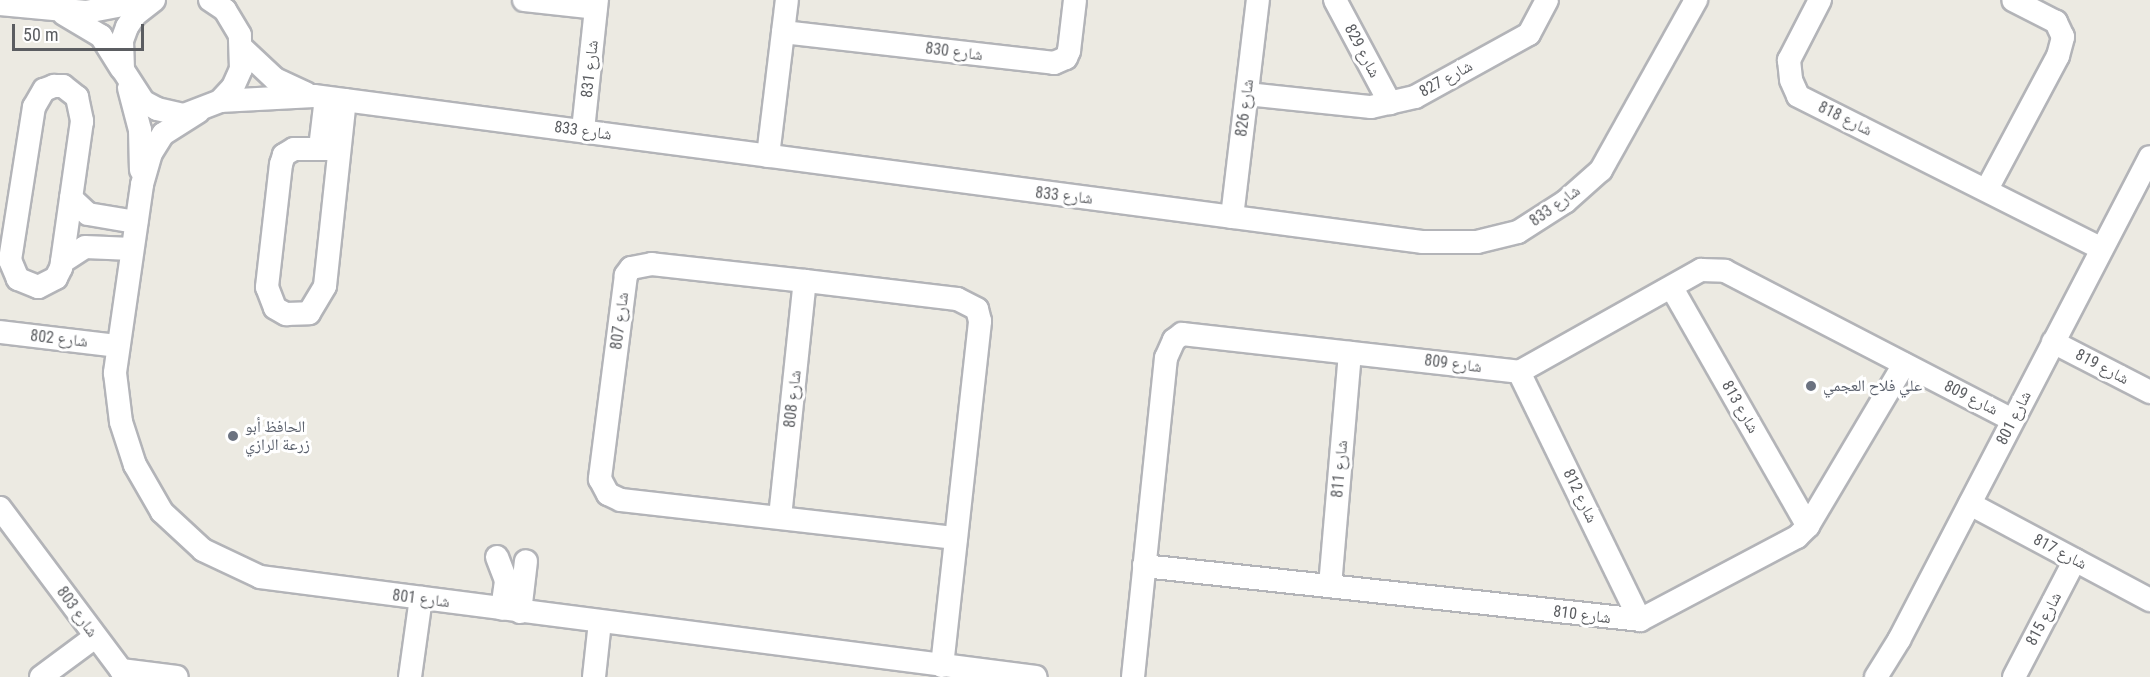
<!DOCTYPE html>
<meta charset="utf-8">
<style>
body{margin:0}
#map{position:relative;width:2150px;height:677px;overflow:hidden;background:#eceae2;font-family:"Roboto Condensed","Noto Naskh Arabic",sans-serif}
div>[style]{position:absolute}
.roads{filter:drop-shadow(2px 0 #b3b4b8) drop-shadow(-2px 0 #b3b4b8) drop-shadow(0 2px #b3b4b8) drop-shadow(0 -2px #b3b4b8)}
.minor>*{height:22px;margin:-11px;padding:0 11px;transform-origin:11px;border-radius:11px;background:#fff}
.dots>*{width:16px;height:16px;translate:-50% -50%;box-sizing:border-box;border:3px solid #fff;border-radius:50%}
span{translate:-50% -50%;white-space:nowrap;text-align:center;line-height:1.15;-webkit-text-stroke:6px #fff;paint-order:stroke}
.street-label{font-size:16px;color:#5b5d61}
.worship-label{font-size:16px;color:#5b616d}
.left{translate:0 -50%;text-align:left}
.scale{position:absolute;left:12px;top:24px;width:132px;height:27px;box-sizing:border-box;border:3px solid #5b5d61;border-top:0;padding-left:8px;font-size:18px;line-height:21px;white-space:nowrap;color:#5b5d61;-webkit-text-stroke:4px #fff;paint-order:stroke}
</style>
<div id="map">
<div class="roads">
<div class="minor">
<div style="left:154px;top:0;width:24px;rotate:142deg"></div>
<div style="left:135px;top:15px;width:14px;rotate:124deg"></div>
<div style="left:127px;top:27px;width:15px;rotate:110deg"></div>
<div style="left:122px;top:41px;width:29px;rotate:88deg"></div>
<div style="left:123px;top:70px;width:38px;rotate:57deg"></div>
<div style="left:144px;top:102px;width:15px;rotate:28deg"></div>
<div style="left:157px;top:109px;width:28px;rotate:13deg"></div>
<div style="left:184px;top:115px;width:39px;rotate:-21deg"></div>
<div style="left:220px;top:101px;width:19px;rotate:-47deg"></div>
<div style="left:233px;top:87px;width:20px;rotate:-66deg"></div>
<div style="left:241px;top:69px;width:34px;rotate:-92deg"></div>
<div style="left:240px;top:35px;width:29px;rotate:-121deg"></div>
<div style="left:225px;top:10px;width:18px;rotate:-146deg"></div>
<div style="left:524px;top:0;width:72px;rotate:6.3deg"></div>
<div style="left:1335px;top:0;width:117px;rotate:61.9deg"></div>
<div style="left:1820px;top:0;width:68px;rotate:117.3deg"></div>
<div style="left:1789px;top:60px;width:20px;rotate:84deg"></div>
<div style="left:1791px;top:80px;width:17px;rotate:66deg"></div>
<div style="left:1798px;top:96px;width:340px;rotate:26.7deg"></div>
<div style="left:0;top:4px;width:86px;rotate:5.3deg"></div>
<div style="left:86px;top:12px;width:64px;rotate:-10.8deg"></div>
<div style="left:64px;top:14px;width:43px;rotate:30.7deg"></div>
<div style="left:101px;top:36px;width:38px;rotate:58deg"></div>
<div style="left:783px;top:32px;width:273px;rotate:6.5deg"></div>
<div style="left:1054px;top:63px;width:13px;rotate:-23deg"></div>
<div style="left:1066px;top:58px;width:8px;rotate:-67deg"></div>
<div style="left:1069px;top:51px;width:51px;rotate:-83.3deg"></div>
<div style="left:243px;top:49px;width:44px;rotate:43.2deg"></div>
<div style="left:275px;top:79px;width:35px;rotate:25deg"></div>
<div style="left:54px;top:86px;width:9px"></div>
<div style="left:63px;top:86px;width:18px;rotate:38deg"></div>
<div style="left:77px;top:97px;width:25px;rotate:78deg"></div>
<div style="left:82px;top:121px;width:148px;rotate:98.1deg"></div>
<div style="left:61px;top:268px;width:11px;rotate:117deg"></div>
<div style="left:56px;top:278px;width:20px;rotate:153deg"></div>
<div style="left:38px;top:287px;width:22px;rotate:-158deg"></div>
<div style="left:18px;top:279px;width:21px;rotate:-113deg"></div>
<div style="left:10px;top:260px;width:155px;rotate:-81.1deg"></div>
<div style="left:34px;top:107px;width:20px;rotate:-60deg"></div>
<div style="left:44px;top:90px;width:11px;rotate:-22deg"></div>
<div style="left:129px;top:88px;width:43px;rotate:75.3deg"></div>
<div style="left:140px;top:130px;width:40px;rotate:88.6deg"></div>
<div style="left:1247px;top:94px;width:125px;rotate:6deg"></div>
<div style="left:1371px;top:107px;width:45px;rotate:-12.8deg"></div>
<div style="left:1415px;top:97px;width:130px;rotate:-28.9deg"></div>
<div style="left:1529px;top:34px;width:38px;rotate:-62deg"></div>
<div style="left:220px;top:101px;width:94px;rotate:-3deg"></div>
<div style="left:314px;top:96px;width:1119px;rotate:7.5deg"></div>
<div style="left:1423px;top:242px;width:54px"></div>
<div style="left:1477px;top:242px;width:42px;rotate:-13.7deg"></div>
<div style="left:1518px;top:232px;width:56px;rotate:-32.6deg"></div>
<div style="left:1565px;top:202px;width:48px;rotate:-41.6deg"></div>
<div style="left:1601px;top:170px;width:195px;rotate:-60.8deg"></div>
<div style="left:198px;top:112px;width:41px;rotate:147.8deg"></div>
<div style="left:163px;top:134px;width:22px;rotate:122deg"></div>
<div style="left:151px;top:153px;width:33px;rotate:106deg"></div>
<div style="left:142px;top:185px;width:190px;rotate:98.2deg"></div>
<div style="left:115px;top:373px;width:49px;rotate:83deg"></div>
<div style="left:121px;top:422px;width:45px;rotate:72deg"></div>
<div style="left:135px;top:465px;width:54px;rotate:60.1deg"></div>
<div style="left:162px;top:512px;width:56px;rotate:42.8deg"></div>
<div style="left:203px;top:550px;width:63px;rotate:25.3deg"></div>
<div style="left:260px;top:577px;width:782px;rotate:7.34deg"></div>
<div style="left:583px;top:130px;width:131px;rotate:-83.9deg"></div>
<div style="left:320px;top:148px;width:50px;rotate:-83.2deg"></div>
<div style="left:339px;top:149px;width:45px;rotate:180deg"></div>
<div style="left:294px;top:149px;width:12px;rotate:149deg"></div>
<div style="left:284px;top:155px;width:9px;rotate:108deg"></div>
<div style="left:281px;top:164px;width:124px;rotate:96.5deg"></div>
<div style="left:267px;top:287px;width:22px;rotate:69deg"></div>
<div style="left:275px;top:308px;width:13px;rotate:29deg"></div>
<div style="left:286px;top:314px;width:23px;rotate:-2deg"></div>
<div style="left:309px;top:313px;width:31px;rotate:-59deg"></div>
<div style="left:325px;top:286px;width:187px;rotate:-83.9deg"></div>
<div style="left:768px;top:156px;width:157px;rotate:-83.1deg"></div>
<div style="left:1987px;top:189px;width:151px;rotate:-61.9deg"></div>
<div style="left:2058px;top:56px;width:20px;rotate:-75deg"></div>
<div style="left:2063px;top:37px;width:17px;rotate:-115deg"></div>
<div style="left:2056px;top:22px;width:48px;rotate:-152.9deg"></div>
<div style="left:71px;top:198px;width:23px;rotate:43deg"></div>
<div style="left:88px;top:214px;width:49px;rotate:9.5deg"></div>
<div style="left:1232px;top:217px;width:219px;rotate:-83.2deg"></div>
<div style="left:62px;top:262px;width:27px;rotate:-33deg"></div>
<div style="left:85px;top:247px;width:47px;rotate:2.4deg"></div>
<div style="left:1672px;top:288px;width:274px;rotate:60.3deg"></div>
<div style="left:0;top:332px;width:119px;rotate:6.8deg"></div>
<div style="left:2053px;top:342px;width:109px;rotate:27.3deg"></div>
<div style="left:1519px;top:372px;width:276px;rotate:64deg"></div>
<div style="left:1970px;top:504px;width:204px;rotate:28.1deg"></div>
<div style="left:0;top:508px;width:202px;rotate:53.2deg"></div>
<div style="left:121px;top:670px;width:56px;rotate:7.1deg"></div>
<div style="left:780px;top:517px;width:237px;rotate:-84deg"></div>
<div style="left:497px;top:557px;width:26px;rotate:69deg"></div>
<div style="left:506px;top:581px;width:28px;rotate:98deg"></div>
<div style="left:1144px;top:566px;width:499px;rotate:6.2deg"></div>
<div style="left:1640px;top:620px;width:178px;rotate:-27.9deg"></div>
<div style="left:1797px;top:537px;width:16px;rotate:-45deg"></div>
<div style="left:1808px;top:526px;width:188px;rotate:-59.3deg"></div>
<div style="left:1330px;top:586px;width:234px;rotate:-85.1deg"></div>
<div style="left:520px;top:612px;width:51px;rotate:-83.3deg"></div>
<div style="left:942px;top:666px;width:347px;rotate:-83.7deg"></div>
<div style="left:980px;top:321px;width:12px;rotate:-104deg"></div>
<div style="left:977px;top:309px;width:22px;rotate:-153deg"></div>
<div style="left:957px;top:299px;width:153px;rotate:-173.2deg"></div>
<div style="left:805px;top:281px;width:154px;rotate:-173.7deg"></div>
<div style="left:652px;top:264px;width:21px;rotate:169deg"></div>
<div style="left:631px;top:268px;width:9px;rotate:126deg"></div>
<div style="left:626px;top:275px;width:206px;rotate:97.3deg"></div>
<div style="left:600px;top:479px;width:17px;rotate:62deg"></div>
<div style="left:608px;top:494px;width:14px;rotate:25deg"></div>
<div style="left:621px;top:500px;width:337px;rotate:6.5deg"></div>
<div style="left:41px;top:677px;width:67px;rotate:-36.5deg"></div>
<div style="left:410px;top:677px;width:80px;rotate:-82.1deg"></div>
<div style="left:594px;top:677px;width:55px;rotate:-83.8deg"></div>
<div style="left:1133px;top:677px;width:321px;rotate:-84.1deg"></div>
<div style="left:1166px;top:358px;width:20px;rotate:-66deg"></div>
<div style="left:1174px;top:340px;width:10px;rotate:-37deg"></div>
<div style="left:1182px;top:334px;width:339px;rotate:6.4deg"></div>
<div style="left:1519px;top:372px;width:209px;rotate:-29.3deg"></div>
<div style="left:1701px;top:270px;width:24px;rotate:2deg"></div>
<div style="left:1725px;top:271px;width:324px;rotate:27.4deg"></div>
<div style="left:1876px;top:677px;width:44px;rotate:-58.1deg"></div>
<div style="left:1899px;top:640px;width:544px;rotate:-62.54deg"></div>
<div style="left:2014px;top:677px;width:132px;rotate:-62.5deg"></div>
</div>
</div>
<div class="dots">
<div style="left:1811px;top:386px;background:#6b7280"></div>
<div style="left:233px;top:436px;background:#6b7280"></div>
</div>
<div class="street-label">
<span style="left:1362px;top:51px;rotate:62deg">شارع 829</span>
<span style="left:954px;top:52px;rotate:7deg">شارع 830</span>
<span style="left:590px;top:69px;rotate:-84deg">شارع 831</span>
<span style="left:1446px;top:79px;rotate:-29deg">شارع 827</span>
<span style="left:1245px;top:108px;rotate:-83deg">شارع 826</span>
<span style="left:1845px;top:119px;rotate:26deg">شارع 818</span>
<span style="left:583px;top:131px;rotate:8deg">شارع 833</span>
<span style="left:1064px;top:196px;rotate:6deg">شارع 833</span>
<span style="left:1555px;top:206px;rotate:-36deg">شارع 833</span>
<span style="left:620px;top:321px;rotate:-83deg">شارع 807</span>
<span style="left:59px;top:339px;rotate:6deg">شارع 802</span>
<span style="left:1453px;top:364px;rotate:7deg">شارع 809</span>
<span style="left:2102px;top:367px;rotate:28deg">شارع 819</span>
<span style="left:1971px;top:398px;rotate:27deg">شارع 809</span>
<span style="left:793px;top:399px;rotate:-84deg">شارع 808</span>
<span style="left:1740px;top:407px;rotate:60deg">شارع 813</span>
<span style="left:2014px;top:418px;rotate:-63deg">شارع 801</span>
<span style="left:1340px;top:469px;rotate:-85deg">شارع 811</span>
<span style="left:1580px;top:496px;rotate:64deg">شارع 812</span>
<span style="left:2060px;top:552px;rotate:28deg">شارع 817</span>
<span style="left:421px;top:599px;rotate:7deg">شارع 801</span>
<span style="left:77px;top:612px;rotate:54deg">شارع 803</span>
<span style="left:1582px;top:615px;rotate:7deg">شارع 810</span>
<span style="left:2044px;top:619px;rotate:-62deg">شارع 815</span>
</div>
<div class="worship-label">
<span class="left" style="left:1823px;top:386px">علي فلاح العجمي</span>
<span class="left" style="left:245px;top:436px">الحافظ أبو<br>زرعة الرازي</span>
</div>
<div class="scale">50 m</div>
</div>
